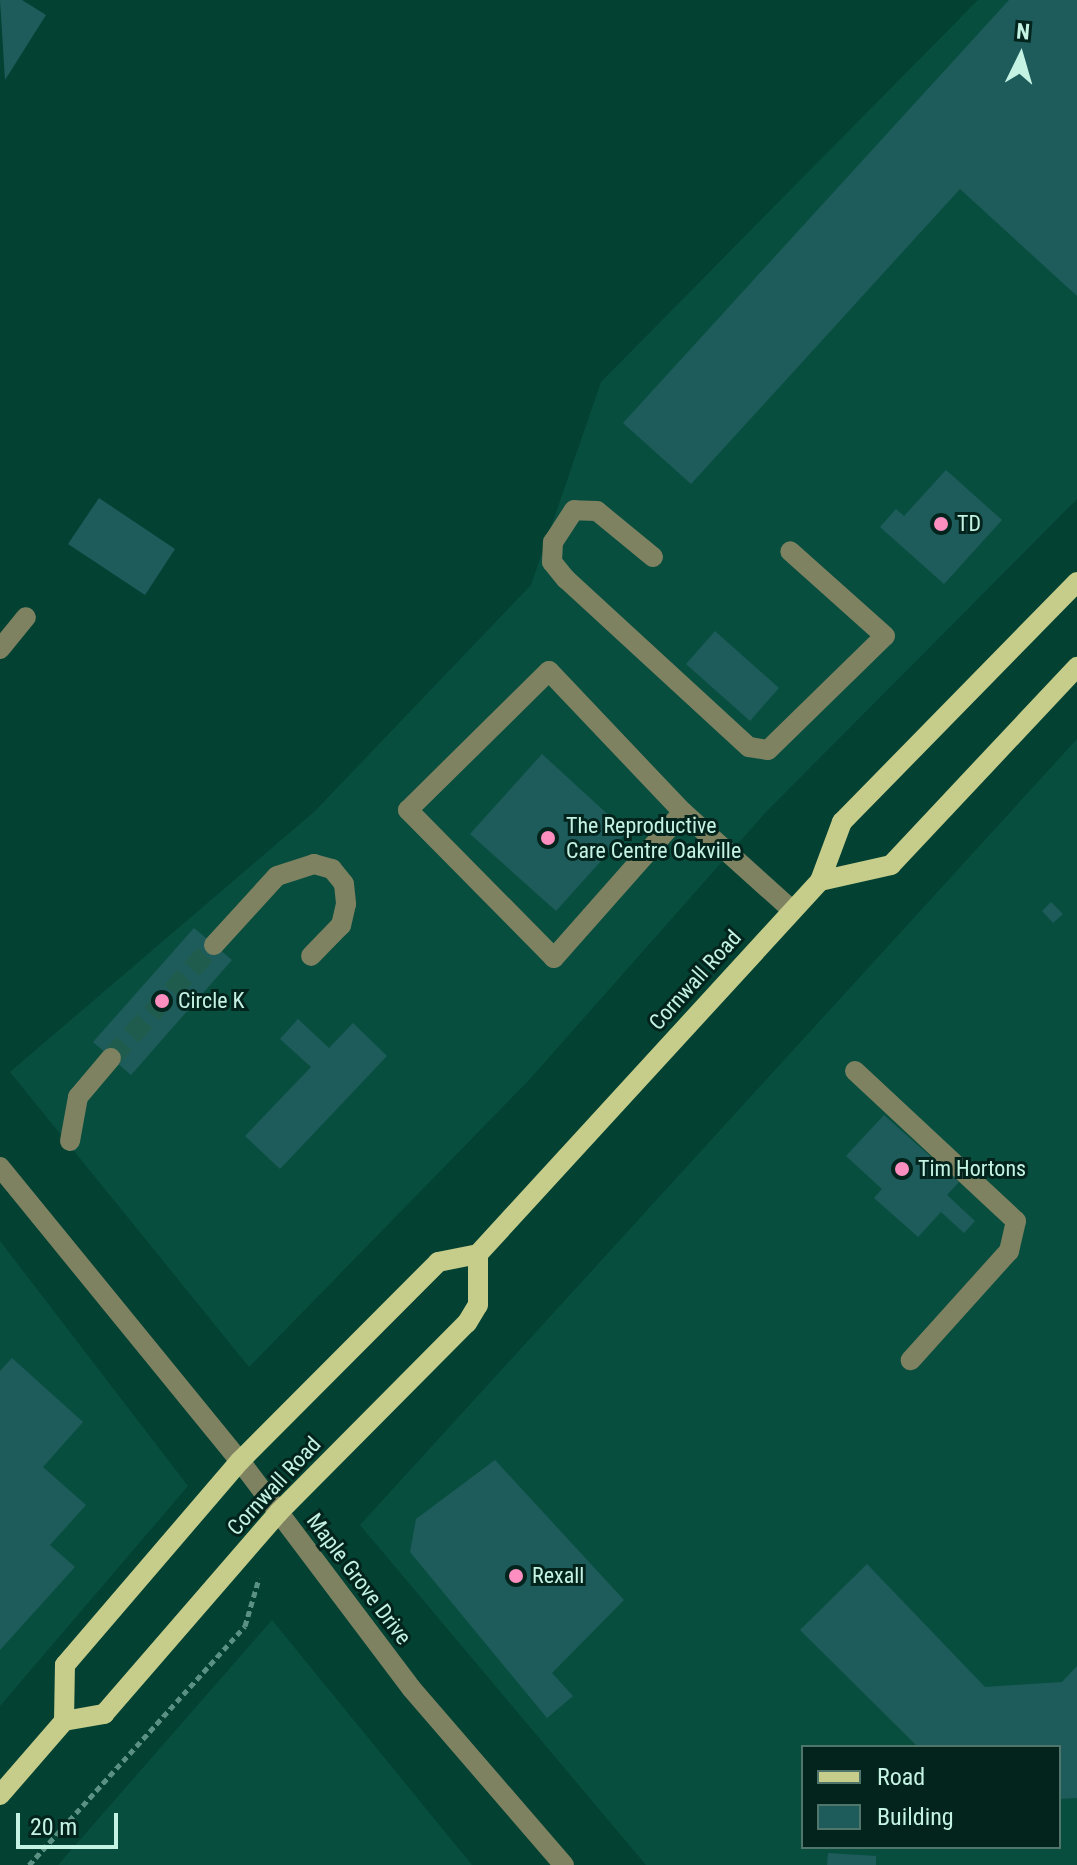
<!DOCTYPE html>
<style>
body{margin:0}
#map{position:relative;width:1077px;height:1865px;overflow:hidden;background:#034133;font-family:"Roboto Condensed",sans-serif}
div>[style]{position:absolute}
.built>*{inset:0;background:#084e3f}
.building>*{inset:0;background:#1e5c5b}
.minor-tunnel>*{height:20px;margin-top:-10px;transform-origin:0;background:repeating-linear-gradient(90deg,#205c4d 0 20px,transparent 0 30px)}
.path>*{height:5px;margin-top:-2.5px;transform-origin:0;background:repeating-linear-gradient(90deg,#5a9183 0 6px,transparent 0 10px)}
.minor>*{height:20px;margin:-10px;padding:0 10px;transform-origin:10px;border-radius:10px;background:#7e8261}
.major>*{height:20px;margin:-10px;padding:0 10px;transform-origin:10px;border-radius:10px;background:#c6cc89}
.dots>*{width:22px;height:22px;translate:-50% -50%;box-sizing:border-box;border:4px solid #03241c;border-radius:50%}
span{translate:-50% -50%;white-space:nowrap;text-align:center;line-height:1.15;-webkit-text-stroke:6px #03241c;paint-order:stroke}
.poi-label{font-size:22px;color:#c4f2e3}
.left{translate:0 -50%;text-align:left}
.street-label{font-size:22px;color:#c4f2e3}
.legend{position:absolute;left:801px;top:1745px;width:260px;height:104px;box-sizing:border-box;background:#03241c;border:2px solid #50766c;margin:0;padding:10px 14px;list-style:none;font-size:24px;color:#c4f2e3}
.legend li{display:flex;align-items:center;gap:16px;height:40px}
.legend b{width:40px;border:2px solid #50766c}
.north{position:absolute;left:981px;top:16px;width:80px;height:80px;-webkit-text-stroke:6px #03241c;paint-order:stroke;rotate:5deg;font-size:22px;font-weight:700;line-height:32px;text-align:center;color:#c4f2e3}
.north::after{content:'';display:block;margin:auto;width:28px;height:36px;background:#c4f2e3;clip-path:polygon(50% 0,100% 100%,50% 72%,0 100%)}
.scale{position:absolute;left:16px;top:1813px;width:102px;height:36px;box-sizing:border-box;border:4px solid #c4f2e3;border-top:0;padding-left:10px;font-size:24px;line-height:28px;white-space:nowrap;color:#c4f2e3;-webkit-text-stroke:6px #03241c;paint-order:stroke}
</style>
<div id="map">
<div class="built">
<div style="clip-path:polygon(978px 0,1077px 0,1077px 499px,766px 812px,529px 1080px,249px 1367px,10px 1072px,315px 811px,531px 585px,601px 382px)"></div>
<div style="clip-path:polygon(evenodd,1077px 739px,1077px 1865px,646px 1865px,360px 1525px,1077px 739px,803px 1747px,1059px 1747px,1059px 1847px,803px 1847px,803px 1747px)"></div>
<div style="clip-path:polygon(0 1241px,188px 1486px,0 1706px)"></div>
<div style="clip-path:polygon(272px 1620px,472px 1865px,58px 1865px)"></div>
</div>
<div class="building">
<div style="clip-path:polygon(0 0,22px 0,46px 15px,5px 80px)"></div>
<div style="clip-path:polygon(1009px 0,1077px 0,1077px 296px,960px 189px,691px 484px,623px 423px)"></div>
<div style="clip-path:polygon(946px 470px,1002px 520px,944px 584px,880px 527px,896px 509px,904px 516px)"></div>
<div style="clip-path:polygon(99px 498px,175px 549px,145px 595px,68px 544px)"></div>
<div style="clip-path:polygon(715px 631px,779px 688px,750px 721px,686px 664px)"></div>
<div style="clip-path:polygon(542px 754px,627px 832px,556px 911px,470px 834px)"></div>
<div style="clip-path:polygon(1051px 902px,1063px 914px,1053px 923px,1042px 911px)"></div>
<div style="clip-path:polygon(194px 928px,232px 960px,131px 1075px,93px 1042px)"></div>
<div style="clip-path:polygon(298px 1019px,329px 1048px,353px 1023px,387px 1056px,280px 1169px,245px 1136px,311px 1067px,280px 1039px)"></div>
<div style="clip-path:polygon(884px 1115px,959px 1182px,947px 1195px,975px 1221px,964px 1233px,941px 1212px,918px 1237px,874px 1198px,882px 1189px,846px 1156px)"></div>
<div style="clip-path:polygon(12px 1358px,83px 1422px,43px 1467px,86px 1505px,50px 1545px,75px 1567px,0 1650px,0 1371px)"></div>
<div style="clip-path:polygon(495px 1460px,624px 1600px,552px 1673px,573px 1696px,547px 1718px,410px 1552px,416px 1519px)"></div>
<div style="clip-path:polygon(867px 1564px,985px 1687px,1062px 1682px,1077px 1666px,1077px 1798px,1059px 1799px,1059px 1747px,918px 1747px,800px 1630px)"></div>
<div style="clip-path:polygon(828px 1853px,876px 1856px,876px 1865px,827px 1865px)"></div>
</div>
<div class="minor-tunnel">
<div style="left:111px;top:1058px;width:153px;rotate:-47.7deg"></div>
</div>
<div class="path">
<div style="left:29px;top:1865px;width:322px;rotate:-47.9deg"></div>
<div style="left:245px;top:1626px;width:50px;rotate:-73.7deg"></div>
</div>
<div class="minor">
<div style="left:653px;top:557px;width:72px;rotate:-140.6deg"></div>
<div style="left:597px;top:511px;width:23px;rotate:-178deg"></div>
<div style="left:574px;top:510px;width:38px;rotate:123deg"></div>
<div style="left:553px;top:542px;width:20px;rotate:93deg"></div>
<div style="left:552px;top:562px;width:22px;rotate:51deg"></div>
<div style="left:566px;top:579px;width:248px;rotate:42.6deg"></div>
<div style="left:749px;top:747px;width:19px;rotate:9deg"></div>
<div style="left:768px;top:750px;width:163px;rotate:-44.3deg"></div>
<div style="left:885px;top:636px;width:127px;rotate:-138.2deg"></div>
<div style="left:0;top:649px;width:41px;rotate:-50.9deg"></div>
<div style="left:683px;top:812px;width:195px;rotate:131.5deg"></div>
<div style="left:554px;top:958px;width:208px;rotate:-134.6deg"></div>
<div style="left:408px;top:810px;width:198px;rotate:-44.6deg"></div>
<div style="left:549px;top:671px;width:195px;rotate:46.5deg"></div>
<div style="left:683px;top:812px;width:147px;rotate:42deg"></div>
<div style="left:214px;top:945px;width:93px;rotate:-47.6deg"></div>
<div style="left:277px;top:876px;width:39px;rotate:-18deg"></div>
<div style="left:314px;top:864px;width:19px;rotate:16deg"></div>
<div style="left:332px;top:869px;width:19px;rotate:51deg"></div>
<div style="left:344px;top:884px;width:20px;rotate:84deg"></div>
<div style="left:346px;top:904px;width:22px;rotate:103deg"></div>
<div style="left:341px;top:925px;width:43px;rotate:134.1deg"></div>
<div style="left:855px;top:1071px;width:220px;rotate:43deg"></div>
<div style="left:1016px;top:1221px;width:31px;rotate:103deg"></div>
<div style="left:1009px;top:1251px;width:147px;rotate:132deg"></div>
<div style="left:70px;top:1141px;width:45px;rotate:-79.7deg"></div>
<div style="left:78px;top:1097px;width:51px;rotate:-49.8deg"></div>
<div style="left:0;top:1167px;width:380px;rotate:50.8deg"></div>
<div style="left:240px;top:1461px;width:284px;rotate:53deg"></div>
<div style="left:411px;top:1688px;width:234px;rotate:49.2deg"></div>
</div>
<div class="major">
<div style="left:820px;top:881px;width:73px;rotate:-12.7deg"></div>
<div style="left:891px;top:865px;width:272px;rotate:-46.8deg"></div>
<div style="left:64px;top:1721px;width:41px;rotate:-9.9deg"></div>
<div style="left:104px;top:1714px;width:267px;rotate:-49.1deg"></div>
<div style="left:279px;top:1512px;width:267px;rotate:-45.2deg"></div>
<div style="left:467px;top:1323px;width:21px;rotate:-59deg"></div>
<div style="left:478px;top:1305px;width:51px;rotate:-90deg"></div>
<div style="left:0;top:1795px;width:98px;rotate:-49.1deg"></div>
<div style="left:64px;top:1721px;width:56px;rotate:-89deg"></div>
<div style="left:65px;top:1665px;width:269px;rotate:-49.4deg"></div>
<div style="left:240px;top:1461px;width:281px;rotate:-45.1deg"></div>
<div style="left:438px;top:1262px;width:41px;rotate:-11.3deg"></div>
<div style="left:478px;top:1254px;width:506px;rotate:-47.48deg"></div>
<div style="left:820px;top:881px;width:63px;rotate:-69.6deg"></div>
<div style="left:842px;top:822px;width:336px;rotate:-45.6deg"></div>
</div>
<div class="dots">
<div style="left:941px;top:524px;background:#fd8ec0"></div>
<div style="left:548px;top:838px;background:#fd8ec0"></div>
<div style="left:162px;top:1001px;background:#fd8ec0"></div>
<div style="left:902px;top:1169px;background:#fd8ec0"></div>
<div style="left:516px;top:1576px;background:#fd8ec0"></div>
</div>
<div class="poi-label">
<span class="left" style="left:957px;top:524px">TD</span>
<span class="left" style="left:566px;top:838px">The Reproductive<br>Care Centre Oakville</span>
<span class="left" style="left:178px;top:1001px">Circle K</span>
<span class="left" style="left:918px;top:1169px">Tim Hortons</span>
<span class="left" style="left:532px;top:1576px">Rexall</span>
</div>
<div class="street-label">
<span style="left:695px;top:980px;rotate:-48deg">Cornwall Road</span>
<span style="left:274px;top:1486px;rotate:-47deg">Cornwall Road</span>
<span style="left:359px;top:1579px;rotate:53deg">Maple Grove Drive</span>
</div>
<ul class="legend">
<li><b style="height:10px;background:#c6cc89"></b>Road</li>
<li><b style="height:22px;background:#1e5c5b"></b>Building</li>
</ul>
<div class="north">N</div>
<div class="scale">20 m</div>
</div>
